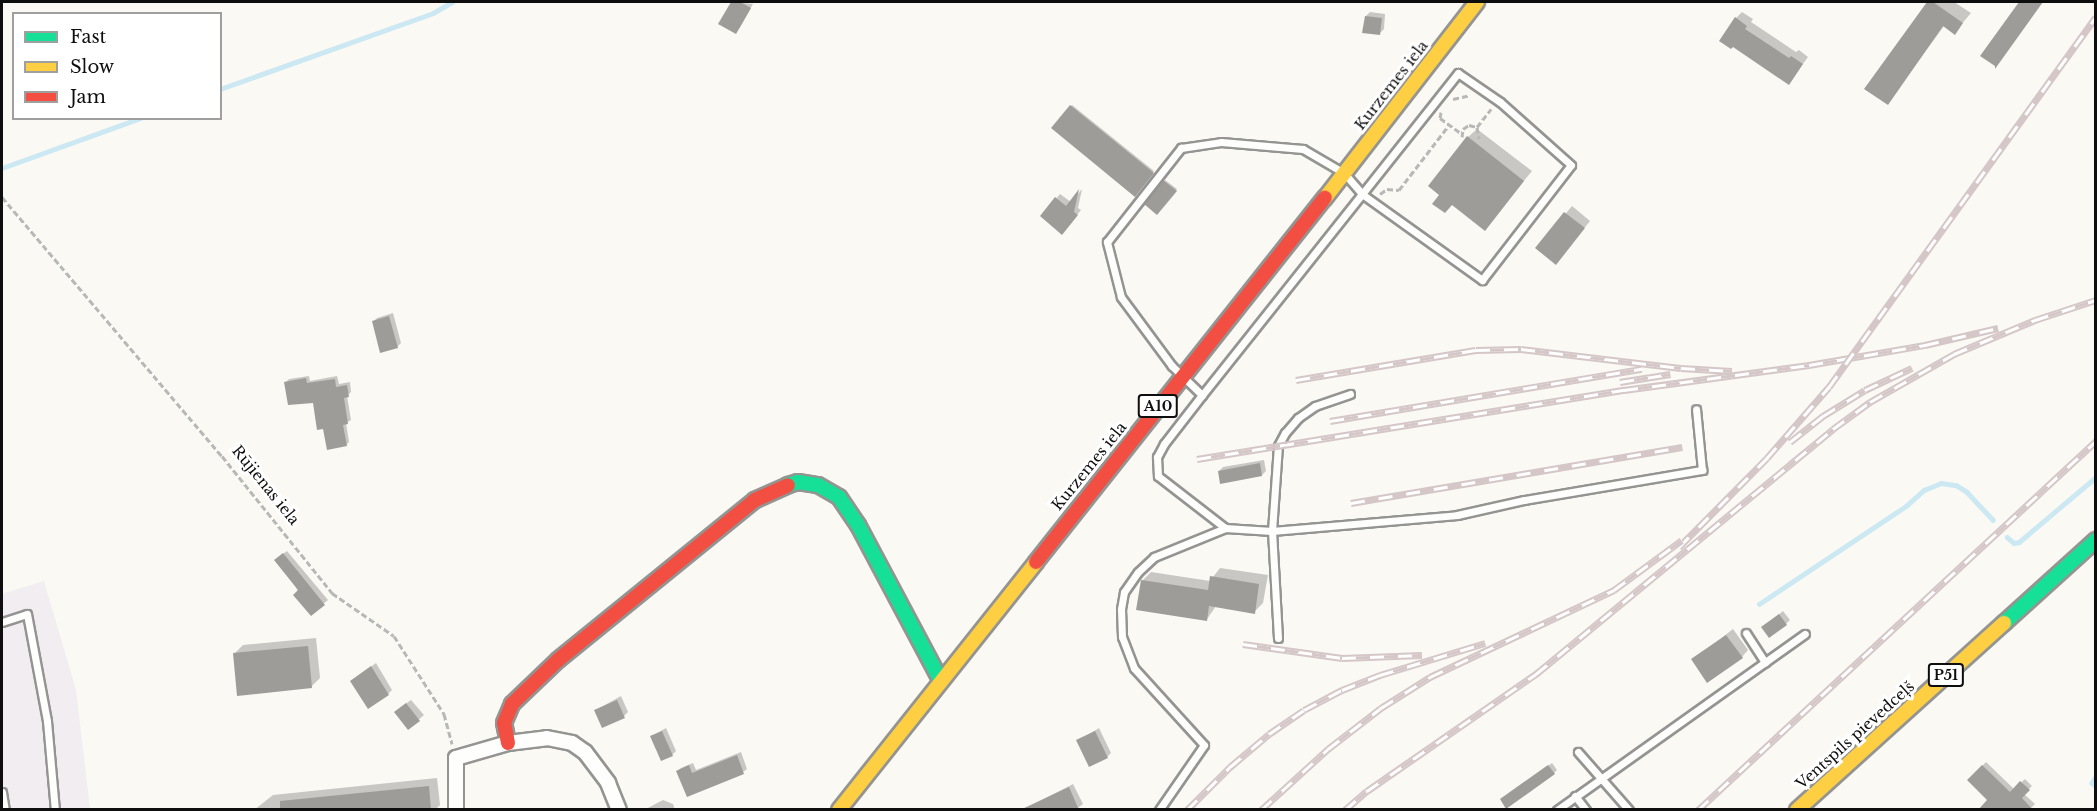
<!DOCTYPE html>
<meta charset="utf-8">
<style>
body{margin:0}
#map{position:relative;width:2097px;height:811px;overflow:hidden;background:#faf9f4;font-family:"Libre Baskerville",serif}
div>[style]{position:absolute}
.industrial>*{inset:0;background:#f1edf0}
.shadow>*{inset:0;background:#0003}
.stream>*{height:4.5px;margin:-2.25px;padding:0 2.25px;transform-origin:2.25px;border-radius:2.25px;background:#cce8f2}
.building>*{inset:0;background:#9e9c99}
.path>*{height:3px;margin-top:-1.5px;transform-origin:0;background:repeating-linear-gradient(90deg,#b8b8b7 0 6px,transparent 0 9px)}
.roads{filter:drop-shadow(2px 0 #949492) drop-shadow(-2px 0 #949492) drop-shadow(0 2px #949492) drop-shadow(0 -2px #949492)}
.lane>*{height:7px;margin:-3.5px;padding:0 3.5px;transform-origin:3.5px;border-radius:3.5px;background:#fefefd}
.street>*{height:14px;margin:-7px;padding:0 7px;transform-origin:7px;border-radius:7px;background:#fefefd}
.fast>*{height:14px;margin:-7px;padding:0 7px;transform-origin:7px;border-radius:7px;background:#16e098}
.slow>*{height:14px;margin:-7px;padding:0 7px;transform-origin:7px;border-radius:7px;background:#ffcf43}
.jam>*{height:14px;margin:-7px;padding:0 7px;transform-origin:7px;border-radius:7px;background:#f24e42}
.rail>*{height:7px;margin-top:-3.5px;transform-origin:0;background:repeating-linear-gradient(90deg,#fff 0 14px,#d5c7c8 0 28px);box-sizing:border-box;border-block:2px solid #d5c7c8}
span{translate:-50% -50%;white-space:nowrap;text-align:center;line-height:1.15;-webkit-text-stroke:6px #fff;paint-order:stroke}
.shield-label span{padding:2px 4px;background:#fff;border:2px solid;border-radius:4px;-webkit-text-stroke-width:0}
.shield-label{font-size:14px;color:#0e0e0e;font-weight:700}
.street-label{font-size:15px;color:#0e0e0e}
.frame{position:absolute;inset:0;border:3px solid #0e0e0e;pointer-events:none}
.legend{position:absolute;left:12px;top:12px;width:210px;height:108px;box-sizing:border-box;background:#fff;border:2px solid #9f9f9f;margin:0;padding:8px 10px;list-style:none;font-size:18px;color:#0e0e0e}
.legend li{display:flex;align-items:center;gap:12px;height:30px}
.legend b{width:30px;border:2px solid #9f9f9f}
</style>
<div id="map">
<div class="industrial">
<div style="clip-path:polygon(44px 581px,76px 690px,90px 809px,2px 810px,2px 594px)"></div>
</div>
<div class="shadow">
<div style="clip-path:polygon(733px 2px,753px 4px,739px 29px,720px 24px)"></div>
<div style="clip-path:polygon(1929px 2px,1954px 2px,1971px 13px,1954px 33px,1944px 26px,1887px 104px,1866px 89px)"></div>
<div style="clip-path:polygon(1370px 12px,1385px 14px,1384px 29px,1379px 34px,1366px 16px)"></div>
<div style="clip-path:polygon(1742px 12px,1753px 19px,1751px 22px,1796px 52px,1799px 50px,1808px 57px,1789px 83px,1736px 18px)"></div>
<div style="clip-path:polygon(1072px 105px,1154px 171px,1135px 195px,1053px 128px)"></div>
<div style="clip-path:polygon(1477px 129px,1532px 171px,1485px 229px,1441px 194px,1468px 137px)"></div>
<div style="clip-path:polygon(1165px 180px,1177px 189px,1157px 213px,1146px 204px)"></div>
<div style="clip-path:polygon(1082px 189px,1078px 208px,1081px 210px,1066px 229px,1042px 216px,1060px 194px,1071px 202px)"></div>
<div style="clip-path:polygon(1572px 206px,1590px 221px,1562px 256px,1537px 248px)"></div>
<div style="clip-path:polygon(393px 313px,401px 343px,397px 347px,373px 322px,377px 318px)"></div>
<div style="clip-path:polygon(309px 376px,310px 381px,337px 376px,339px 384px,350px 382px,351px 392px,347px 396px,351px 420px,346px 423px,349px 442px,346px 445px,324px 427px,314px 402px,286px 382px,289px 379px)"></div>
<div style="clip-path:polygon(1264px 460px,1266px 471px,1262px 475px,1219px 471px,1223px 467px)"></div>
<div style="clip-path:polygon(287px 551px,328px 600px,311px 614px,279px 557px)"></div>
<div style="clip-path:polygon(1220px 568px,1268px 575px,1263px 603px,1254px 612px,1216px 606px,1207px 619px,1142px 581px,1151px 572px,1210px 581px)"></div>
<div style="clip-path:polygon(1783px 611px,1790px 620px,1786px 624px,1763px 627px)"></div>
<div style="clip-path:polygon(1733px 629px,1748px 650px,1742px 657px,1693px 660px)"></div>
<div style="clip-path:polygon(316px 638px,320px 678px,311px 687px,234px 654px,243px 645px)"></div>
<div style="clip-path:polygon(376px 663px,392px 690px,388px 694px,352px 681px)"></div>
<div style="clip-path:polygon(621px 696px,628px 712px,624px 716px,596px 710px)"></div>
<div style="clip-path:polygon(411px 700px,424px 715px,409px 728px,400px 708px)"></div>
<div style="clip-path:polygon(666px 728px,676px 751px,672px 755px,652px 736px)"></div>
<div style="clip-path:polygon(1099px 728px,1111px 753px,1107px 757px,1078px 741px)"></div>
<div style="clip-path:polygon(741px 752px,747px 769px,743px 772px,688px 795px,677px 771px,681px 768px,693px 763px,696px 770px)"></div>
<div style="clip-path:polygon(1986px 762px,2014px 789px,2025px 779px,2032px 786px,2024px 794px,2035px 804px,2029px 810px,1989px 800px,1969px 780px)"></div>
<div style="clip-path:polygon(1552px 763px,1557px 770px,1554px 773px,1505px 796px)"></div>
<div style="clip-path:polygon(437px 778px,440px 805px,435px 810px,254px 810px,273px 795px)"></div>
<div style="clip-path:polygon(1073px 784px,1083px 804px,1078px 808px,1032px 805px)"></div>
<div style="clip-path:polygon(663px 800px,673px 804px,675px 810px,644px 810px)"></div>
</div>
<div class="stream">
<div style="left:220px;top:89px;width:226px;rotate:-19.6deg"></div>
<div style="left:433px;top:13px;width:22px;rotate:-30deg"></div>
<div style="left:2px;top:168px;width:147px;rotate:-19.9deg"></div>
<div style="left:2007px;top:537px;width:9px;rotate:41deg"></div>
<div style="left:2014px;top:543px;width:5px;rotate:-11deg"></div>
<div style="left:2019px;top:542px;width:101px;rotate:-40.2deg"></div>
<div style="left:1759px;top:604px;width:177px;rotate:-33.7deg"></div>
<div style="left:1906px;top:506px;width:24px;rotate:-42deg"></div>
<div style="left:1924px;top:490px;width:18px;rotate:-22deg"></div>
<div style="left:1941px;top:483px;width:15px;rotate:8deg"></div>
<div style="left:1956px;top:485px;width:13px;rotate:32deg"></div>
<div style="left:1967px;top:492px;width:38px;rotate:47deg"></div>
<div style="left:2096px;top:777px;width:7px;rotate:124deg"></div>
<div style="left:2092px;top:783px;width:5px;rotate:37deg"></div>
</div>
<div class="building">
<div style="clip-path:polygon(731px 2px,740px 2px,751px 8px,736px 34px,718px 24px)"></div>
<div style="clip-path:polygon(1927px 2px,1933px 2px,1963px 23px,1955px 35px,1943px 26px,1888px 105px,1864px 89px)"></div>
<div style="clip-path:polygon(2019px 2px,2043px 2px,1995px 69px,1995px 66px,1980px 56px)"></div>
<div style="clip-path:polygon(1365px 16px,1382px 18px,1380px 35px,1362px 33px)"></div>
<div style="clip-path:polygon(1735px 17px,1747px 26px,1745px 29px,1789px 58px,1791px 56px,1803px 64px,1789px 85px,1733px 47px,1731px 49px,1719px 41px)"></div>
<div style="clip-path:polygon(1070px 105px,1154px 173px,1135px 197px,1051px 128px)"></div>
<div style="clip-path:polygon(1467px 136px,1524px 181px,1485px 231px,1452px 205px,1445px 213px,1432px 204px,1439px 195px,1428px 186px)"></div>
<div style="clip-path:polygon(1163px 180px,1177px 191px,1157px 215px,1144px 204px)"></div>
<div style="clip-path:polygon(1079px 189px,1074px 212px,1078px 215px,1062px 235px,1040px 216px,1055px 197px,1066px 206px)"></div>
<div style="clip-path:polygon(1564px 212px,1585px 228px,1556px 265px,1535px 248px)"></div>
<div style="clip-path:polygon(389px 316px,398px 348px,380px 353px,372px 321px)"></div>
<div style="clip-path:polygon(306px 378px,307px 383px,335px 379px,336px 387px,347px 385px,349px 397px,344px 398px,348px 424px,343px 425px,347px 446px,327px 450px,323px 429px,317px 430px,313px 403px,288px 405px,284px 382px)"></div>
<div style="clip-path:polygon(1260px 463px,1262px 476px,1220px 484px,1218px 471px)"></div>
<div style="clip-path:polygon(283px 553px,325px 605px,311px 616px,293px 595px,298px 590px,274px 560px)"></div>
<div style="clip-path:polygon(1210px 576px,1259px 584px,1255px 614px,1209px 606px,1207px 621px,1136px 610px,1141px 580px,1208px 590px)"></div>
<div style="clip-path:polygon(1779px 614px,1787px 625px,1769px 638px,1761px 627px)"></div>
<div style="clip-path:polygon(1726px 635px,1743px 658px,1707px 683px,1691px 659px)"></div>
<div style="clip-path:polygon(308px 646px,312px 688px,237px 696px,233px 653px)"></div>
<div style="clip-path:polygon(371px 666px,389px 695px,368px 709px,350px 681px)"></div>
<div style="clip-path:polygon(617px 700px,625px 718px,602px 728px,594px 710px)"></div>
<div style="clip-path:polygon(406px 703px,420px 721px,408px 730px,394px 712px)"></div>
<div style="clip-path:polygon(662px 731px,673px 756px,661px 761px,650px 736px)"></div>
<div style="clip-path:polygon(1095px 731px,1108px 758px,1089px 767px,1076px 740px)"></div>
<div style="clip-path:polygon(737px 755px,744px 774px,687px 797px,676px 771px,689px 765px,692px 773px)"></div>
<div style="clip-path:polygon(1548px 765px,1555px 774px,1506px 809px,1500px 799px)"></div>
<div style="clip-path:polygon(1982px 765px,2010px 792px,2020px 781px,2030px 790px,2022px 798px,2033px 810px,1978px 810px,1987px 800px,1967px 780px)"></div>
<div style="clip-path:polygon(429px 786px,431px 810px,280px 810px,280px 801px)"></div>
<div style="clip-path:polygon(1069px 787px,1079px 810px,1020px 810px)"></div>
</div>
<div class="path">
<div style="left:1453px;top:99px;width:17px;rotate:-13deg"></div>
<div style="left:1441px;top:112px;width:6px;rotate:99deg"></div>
<div style="left:1440px;top:118px;width:26px;rotate:36deg"></div>
<div style="left:1477px;top:127px;width:23px;rotate:-52deg"></div>
<div style="left:1462px;top:137px;width:8px;rotate:-83deg"></div>
<div style="left:1463px;top:129px;width:7px;rotate:-34deg"></div>
<div style="left:1469px;top:125px;width:8px;rotate:14deg"></div>
<div style="left:1477px;top:127px;width:12px;rotate:81deg"></div>
<div style="left:1380px;top:194px;width:9px;rotate:-36deg"></div>
<div style="left:1387px;top:189px;width:12px;rotate:5deg"></div>
<div style="left:1399px;top:190px;width:82px;rotate:-52.4deg"></div>
<div style="left:2px;top:197px;width:340px;rotate:49.7deg"></div>
<div style="left:222px;top:456px;width:176px;rotate:51.2deg"></div>
<div style="left:332px;top:593px;width:75px;rotate:34.7deg"></div>
<div style="left:394px;top:636px;width:93px;rotate:57.3deg"></div>
<div style="left:444px;top:714px;width:31px;rotate:75deg"></div>
</div>
<div class="roads">
<div class="lane">
<div style="left:1202px;top:395px;width:42px;rotate:-136deg"></div>
<div style="left:1172px;top:366px;width:86px;rotate:-126.5deg"></div>
<div style="left:1121px;top:297px;width:57px;rotate:-104.3deg"></div>
<div style="left:1107px;top:242px;width:120px;rotate:-51.8deg"></div>
<div style="left:1181px;top:148px;width:40px;rotate:-8.5deg"></div>
<div style="left:1221px;top:142px;width:82px;rotate:4.9deg"></div>
<div style="left:1303px;top:149px;width:48px;rotate:30.3deg"></div>
<div style="left:1344px;top:173px;width:28px;rotate:49deg"></div>
<div style="left:1362px;top:194px;width:148px;rotate:35.6deg"></div>
<div style="left:1482px;top:280px;width:145px;rotate:-52.3deg"></div>
<div style="left:1571px;top:165px;width:95px;rotate:-138.4deg"></div>
<div style="left:1500px;top:102px;width:51px;rotate:-145.4deg"></div>
<div style="left:1458px;top:73px;width:154px;rotate:128.4deg"></div>
<div style="left:1362px;top:194px;width:257px;rotate:128.5deg"></div>
<div style="left:1202px;top:395px;width:62px;rotate:127.8deg"></div>
<div style="left:1164px;top:444px;width:15px;rotate:118deg"></div>
<div style="left:1157px;top:457px;width:19px;rotate:87deg"></div>
<div style="left:1158px;top:476px;width:85px;rotate:37.8deg"></div>
<div style="left:1225px;top:528px;width:47px;rotate:3.7deg"></div>
<div style="left:1272px;top:531px;width:186px;rotate:-4.9deg"></div>
<div style="left:1457px;top:515px;width:69px;rotate:-12.6deg"></div>
<div style="left:1524px;top:500px;width:181px;rotate:-9.6deg"></div>
<div style="left:1702px;top:470px;width:61px;rotate:-95.6deg"></div>
<div style="left:2px;top:622px;width:26px;rotate:-18deg"></div>
<div style="left:27px;top:614px;width:109px;rotate:79.4deg"></div>
<div style="left:47px;top:721px;width:89px;rotate:84.9deg"></div>
<div style="left:1746px;top:633px;width:35px;rotate:57deg"></div>
<div style="left:1278px;top:638px;width:107px;rotate:-93.2deg"></div>
<div style="left:1272px;top:531px;width:85px;rotate:-86deg"></div>
<div style="left:1278px;top:446px;width:15px;rotate:-62deg"></div>
<div style="left:1285px;top:433px;width:20px;rotate:-49deg"></div>
<div style="left:1298px;top:418px;width:21px;rotate:-35deg"></div>
<div style="left:1315px;top:406px;width:37px;rotate:-19deg"></div>
<div style="left:1578px;top:752px;width:77px;rotate:48.7deg"></div>
<div style="left:2px;top:792px;width:18px;rotate:81deg"></div>
<div style="left:1575px;top:796px;width:18px;rotate:52deg"></div>
<div style="left:1159px;top:810px;width:79px;rotate:-55.3deg"></div>
<div style="left:1204px;top:745px;width:104px;rotate:-132.3deg"></div>
<div style="left:1134px;top:668px;width:33px;rotate:-111deg"></div>
<div style="left:1122px;top:637px;width:28px;rotate:-92deg"></div>
<div style="left:1121px;top:609px;width:17px;rotate:-80deg"></div>
<div style="left:1124px;top:592px;width:24px;rotate:-55deg"></div>
<div style="left:1138px;top:572px;width:22px;rotate:-43deg"></div>
<div style="left:1154px;top:557px;width:77px;rotate:-22.2deg"></div>
<div style="left:1557px;top:810px;width:304px;rotate:-35.4deg"></div>
</div>
<div class="street">
<div style="left:456px;top:810px;width:52px;rotate:-90deg"></div>
<div style="left:456px;top:758px;width:54px;rotate:-16.1deg"></div>
<div style="left:508px;top:743px;width:39px;rotate:-7deg"></div>
<div style="left:547px;top:738px;width:25px;rotate:11deg"></div>
<div style="left:572px;top:743px;width:16px;rotate:35deg"></div>
<div style="left:585px;top:752px;width:39px;rotate:53deg"></div>
<div style="left:608px;top:783px;width:29px;rotate:68deg"></div>
</div>
<div class="fast">
<div style="left:788px;top:485px;width:10px;rotate:-17deg"></div>
<div style="left:798px;top:482px;width:20px;rotate:9deg"></div>
<div style="left:818px;top:485px;width:24px;rotate:30deg"></div>
<div style="left:839px;top:497px;width:34px;rotate:56deg"></div>
<div style="left:858px;top:525px;width:174px;rotate:62deg"></div>
<div style="left:2004px;top:623px;width:124px;rotate:-42.1deg"></div>
</div>
<div class="slow">
<div style="left:1325px;top:198px;width:248px;rotate:-52.2deg"></div>
<div style="left:839px;top:810px;width:317px;rotate:-51.5deg"></div>
<div style="left:1797px;top:810px;width:279px;rotate:-42.1deg"></div>
</div>
<div class="jam">
<div style="left:1036px;top:562px;width:465px;rotate:-51.6deg"></div>
<div style="left:508px;top:743px;width:20px;rotate:-101deg"></div>
<div style="left:504px;top:723px;width:21px;rotate:-67deg"></div>
<div style="left:512px;top:704px;width:64px;rotate:-43.7deg"></div>
<div style="left:558px;top:660px;width:254px;rotate:-39.1deg"></div>
<div style="left:755px;top:500px;width:36px;rotate:-24deg"></div>
</div>
</div>
<div class="rail">
<div style="left:1296px;top:380px;width:182px;rotate:-9.5deg"></div>
<div style="left:1476px;top:350px;width:45px;rotate:-1.3deg"></div>
<div style="left:1521px;top:349px;width:161px;rotate:6.8deg"></div>
<div style="left:1681px;top:368px;width:51px;rotate:3.4deg"></div>
<div style="left:1620px;top:382px;width:51px;rotate:-9.1deg"></div>
<div style="left:1330px;top:421px;width:316px;rotate:-9.5deg"></div>
<div style="left:1790px;top:442px;width:42px;rotate:-38.2deg"></div>
<div style="left:1823px;top:416px;width:49px;rotate:-31.8deg"></div>
<div style="left:1865px;top:390px;width:52px;rotate:-25.1deg"></div>
<div style="left:1197px;top:459px;width:433px;rotate:-9.2deg"></div>
<div style="left:1624px;top:390px;width:187px;rotate:-7.7deg"></div>
<div style="left:1809px;top:365px;width:118px;rotate:-9.8deg"></div>
<div style="left:1925px;top:345px;width:75px;rotate:-13.1deg"></div>
<div style="left:1351px;top:503px;width:336px;rotate:-9.6deg"></div>
<div style="left:1679px;top:547px;width:125px;rotate:-45.3deg"></div>
<div style="left:1767px;top:458px;width:94px;rotate:-48.9deg"></div>
<div style="left:1829px;top:387px;width:456px;rotate:-54.2deg"></div>
<div style="left:1243px;top:644px;width:100px;rotate:8deg"></div>
<div style="left:1342px;top:658px;width:80px;rotate:-2.1deg"></div>
<div style="left:1187px;top:810px;width:61px;rotate:-45deg"></div>
<div style="left:1230px;top:767px;width:51px;rotate:-40.2deg"></div>
<div style="left:1269px;top:734px;width:42px;rotate:-34.4deg"></div>
<div style="left:1304px;top:710px;width:43px;rotate:-27.8deg"></div>
<div style="left:1342px;top:690px;width:41px;rotate:-21.5deg"></div>
<div style="left:1380px;top:675px;width:110px;rotate:-16.9deg"></div>
<div style="left:1261px;top:810px;width:91px;rotate:-42.3deg"></div>
<div style="left:1328px;top:749px;width:67px;rotate:-37.7deg"></div>
<div style="left:1381px;top:708px;width:58px;rotate:-32.3deg"></div>
<div style="left:1430px;top:677px;width:204px;rotate:-25.3deg"></div>
<div style="left:1614px;top:590px;width:84px;rotate:-36.3deg"></div>
<div style="left:1345px;top:810px;width:29px;rotate:-41deg"></div>
<div style="left:1367px;top:791px;width:206px;rotate:-34.7deg"></div>
<div style="left:1536px;top:674px;width:385px;rotate:-39.5deg"></div>
<div style="left:1833px;top:429px;width:46px;rotate:-36.1deg"></div>
<div style="left:1870px;top:402px;width:97px;rotate:-29.7deg"></div>
<div style="left:1954px;top:354px;width:88px;rotate:-22.8deg"></div>
<div style="left:2035px;top:320px;width:64px;rotate:-18.2deg"></div>
<div style="left:1698px;top:810px;width:543px;rotate:-42.83deg"></div>
</div>
<div class="shield-label">
<span style="left:1158px;top:406px">A10</span>
<span style="left:1946px;top:675px">P51</span>
</div>
<div class="street-label">
<span style="left:1391px;top:85px;rotate:-52deg">Kurzemes iela</span>
<span style="left:1089px;top:466px;rotate:-51deg">Kurzemes iela</span>
<span style="left:266px;top:485px;rotate:51deg">Rūjienas iela</span>
<span style="left:1855px;top:735px;rotate:-42deg">Ventspils pievedceļš</span>
</div>
<div class="frame"></div>
<ul class="legend">
<li><b style="height:8px;background:#16e098"></b>Fast</li>
<li><b style="height:8px;background:#ffcf43"></b>Slow</li>
<li><b style="height:8px;background:#f24e42"></b>Jam</li>
</ul>
</div>
